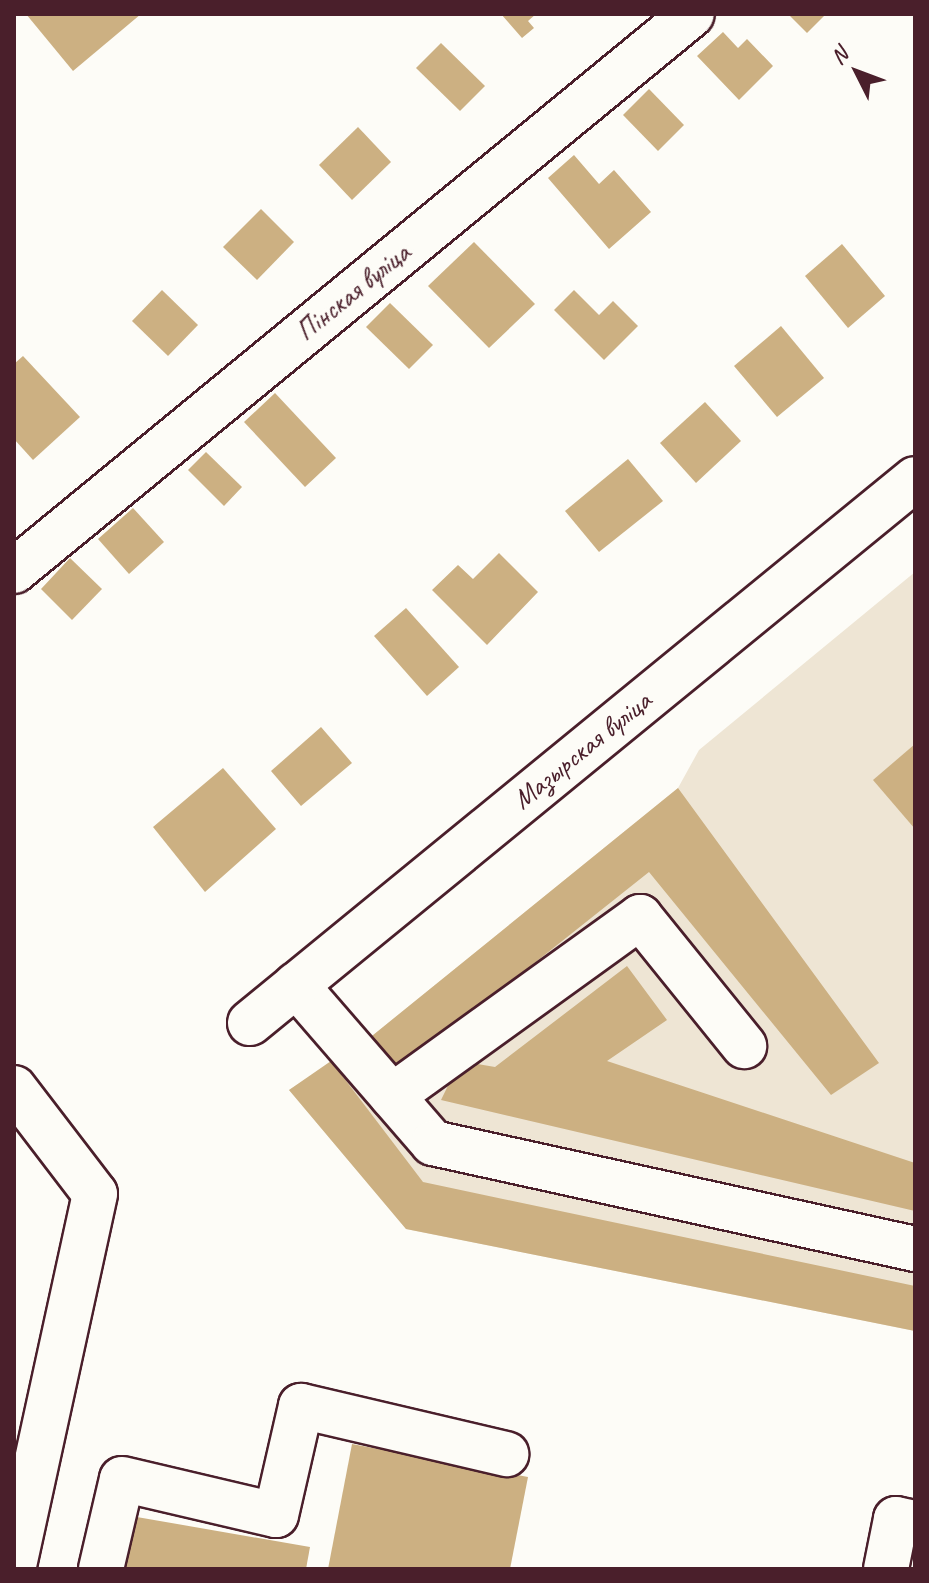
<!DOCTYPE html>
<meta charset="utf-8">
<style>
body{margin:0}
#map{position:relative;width:929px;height:1583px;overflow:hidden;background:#fdfcf7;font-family:Caveat,sans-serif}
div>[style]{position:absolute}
.built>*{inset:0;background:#eee5d4}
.building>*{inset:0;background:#ccb082}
.roads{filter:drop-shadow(2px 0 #4a1f2b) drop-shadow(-2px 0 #4a1f2b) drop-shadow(0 2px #4a1f2b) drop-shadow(0 -2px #4a1f2b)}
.minor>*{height:44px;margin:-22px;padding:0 22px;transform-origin:22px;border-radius:22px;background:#fdfcf7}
span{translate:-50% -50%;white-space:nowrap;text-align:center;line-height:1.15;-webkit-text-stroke:7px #fdfcf7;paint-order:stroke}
.street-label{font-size:28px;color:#4a1f2b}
.frame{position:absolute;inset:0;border:16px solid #4a1f2b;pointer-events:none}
.north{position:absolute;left:817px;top:32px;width:80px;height:80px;-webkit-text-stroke:6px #fdfcf7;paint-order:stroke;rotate:312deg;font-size:22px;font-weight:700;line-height:32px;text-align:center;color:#4a1f2b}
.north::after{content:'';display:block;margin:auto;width:28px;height:36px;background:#4a1f2b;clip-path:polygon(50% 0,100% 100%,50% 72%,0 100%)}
</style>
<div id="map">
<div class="built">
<div style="clip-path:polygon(915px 572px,915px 1331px,406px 1229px,289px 1090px,367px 1040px,678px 788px,699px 750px)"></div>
</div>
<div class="building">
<div style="clip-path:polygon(26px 14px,141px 14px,73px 71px)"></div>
<div style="clip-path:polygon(501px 14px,536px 14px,528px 21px,534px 28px,522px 38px)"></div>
<div style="clip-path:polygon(788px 14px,826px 14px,807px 33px)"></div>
<div style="clip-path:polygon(723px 32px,738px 48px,747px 39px,773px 66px,739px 100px,697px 56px)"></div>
<div style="clip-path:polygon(441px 43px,485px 86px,460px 111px,416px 68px)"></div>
<div style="clip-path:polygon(649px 89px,684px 125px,658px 151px,623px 115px)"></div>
<div style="clip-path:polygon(358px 127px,391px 162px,352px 200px,319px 165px)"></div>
<div style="clip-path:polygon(574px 155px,599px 184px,614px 170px,651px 212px,609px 249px,548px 178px)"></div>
<div style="clip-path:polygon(261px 209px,294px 242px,257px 280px,223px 247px)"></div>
<div style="clip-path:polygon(474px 242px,535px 304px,489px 348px,428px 286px)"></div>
<div style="clip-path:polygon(842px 244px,885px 296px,848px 328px,805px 276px)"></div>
<div style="clip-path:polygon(162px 290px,198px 325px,168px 356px,132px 321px)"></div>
<div style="clip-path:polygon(574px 290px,599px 315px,613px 301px,638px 326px,604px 360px,554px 310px)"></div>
<div style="clip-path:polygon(390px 303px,433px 345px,409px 369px,366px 327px)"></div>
<div style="clip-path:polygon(781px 326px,824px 378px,777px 417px,734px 366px)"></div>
<div style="clip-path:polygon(23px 356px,80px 417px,33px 460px,14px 439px,14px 364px)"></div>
<div style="clip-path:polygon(275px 393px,336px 458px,305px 487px,244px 422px)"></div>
<div style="clip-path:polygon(705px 402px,741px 441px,696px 483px,660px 443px)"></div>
<div style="clip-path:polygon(206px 452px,242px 487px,224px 506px,188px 470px)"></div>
<div style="clip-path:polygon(628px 459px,663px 501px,599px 552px,565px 511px)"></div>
<div style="clip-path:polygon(133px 508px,164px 542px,129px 574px,98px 539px)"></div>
<div style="clip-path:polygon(499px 553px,538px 592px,487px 645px,432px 590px,458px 565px,473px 579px)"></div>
<div style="clip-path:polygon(70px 558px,102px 589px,72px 620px,41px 589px)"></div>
<div style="clip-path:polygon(406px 608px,459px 667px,427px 696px,374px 636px)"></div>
<div style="clip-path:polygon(321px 727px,352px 763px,301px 806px,271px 771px)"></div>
<div style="clip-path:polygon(915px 744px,915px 829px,873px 780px)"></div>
<div style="clip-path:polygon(223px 768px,276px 829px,205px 892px,153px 827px)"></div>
<div style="clip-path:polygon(678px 788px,879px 1063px,831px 1095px,649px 872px,396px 1073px,367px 1040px)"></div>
<div style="clip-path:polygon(627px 966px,667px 1020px,607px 1061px,915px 1163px,915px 1211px,441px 1100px,460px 1061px,495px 1067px)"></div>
<div style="clip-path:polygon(331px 1061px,423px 1182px,915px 1286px,915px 1331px,406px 1229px,289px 1090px)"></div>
<div style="clip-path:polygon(352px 1444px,528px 1477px,510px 1569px,328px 1569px)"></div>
<div style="clip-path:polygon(131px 1516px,310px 1547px,306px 1569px,121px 1569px)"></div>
</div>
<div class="roads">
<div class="minor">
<div style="left:14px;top:571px;width:877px;rotate:-39.4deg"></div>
<div style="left:296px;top:985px;width:209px;rotate:49.1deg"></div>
<div style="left:433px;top:1143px;width:494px;rotate:12.4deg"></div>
<div style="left:250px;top:1023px;width:859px;rotate:-39.28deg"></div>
<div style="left:14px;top:1088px;width:133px;rotate:52.6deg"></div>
<div style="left:95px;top:1194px;width:381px;rotate:102.3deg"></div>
<div style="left:392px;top:1096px;width:306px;rotate:-35.8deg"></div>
<div style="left:640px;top:917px;width:166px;rotate:51.1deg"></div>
<div style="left:101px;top:1569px;width:92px;rotate:-76.9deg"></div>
<div style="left:122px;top:1479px;width:158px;rotate:13.2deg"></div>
<div style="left:276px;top:1515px;width:112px;rotate:-77.1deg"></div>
<div style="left:301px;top:1406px;width:211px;rotate:13.2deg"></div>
<div style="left:886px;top:1569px;width:51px;rotate:-78.7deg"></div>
<div style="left:896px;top:1519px;width:19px;rotate:12deg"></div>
</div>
</div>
<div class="street-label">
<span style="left:353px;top:292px;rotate:-39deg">Пінская вуліца</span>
<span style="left:582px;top:750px;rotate:-39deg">Мазырская вуліца</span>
</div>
<div class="frame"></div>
<div class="north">N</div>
</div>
